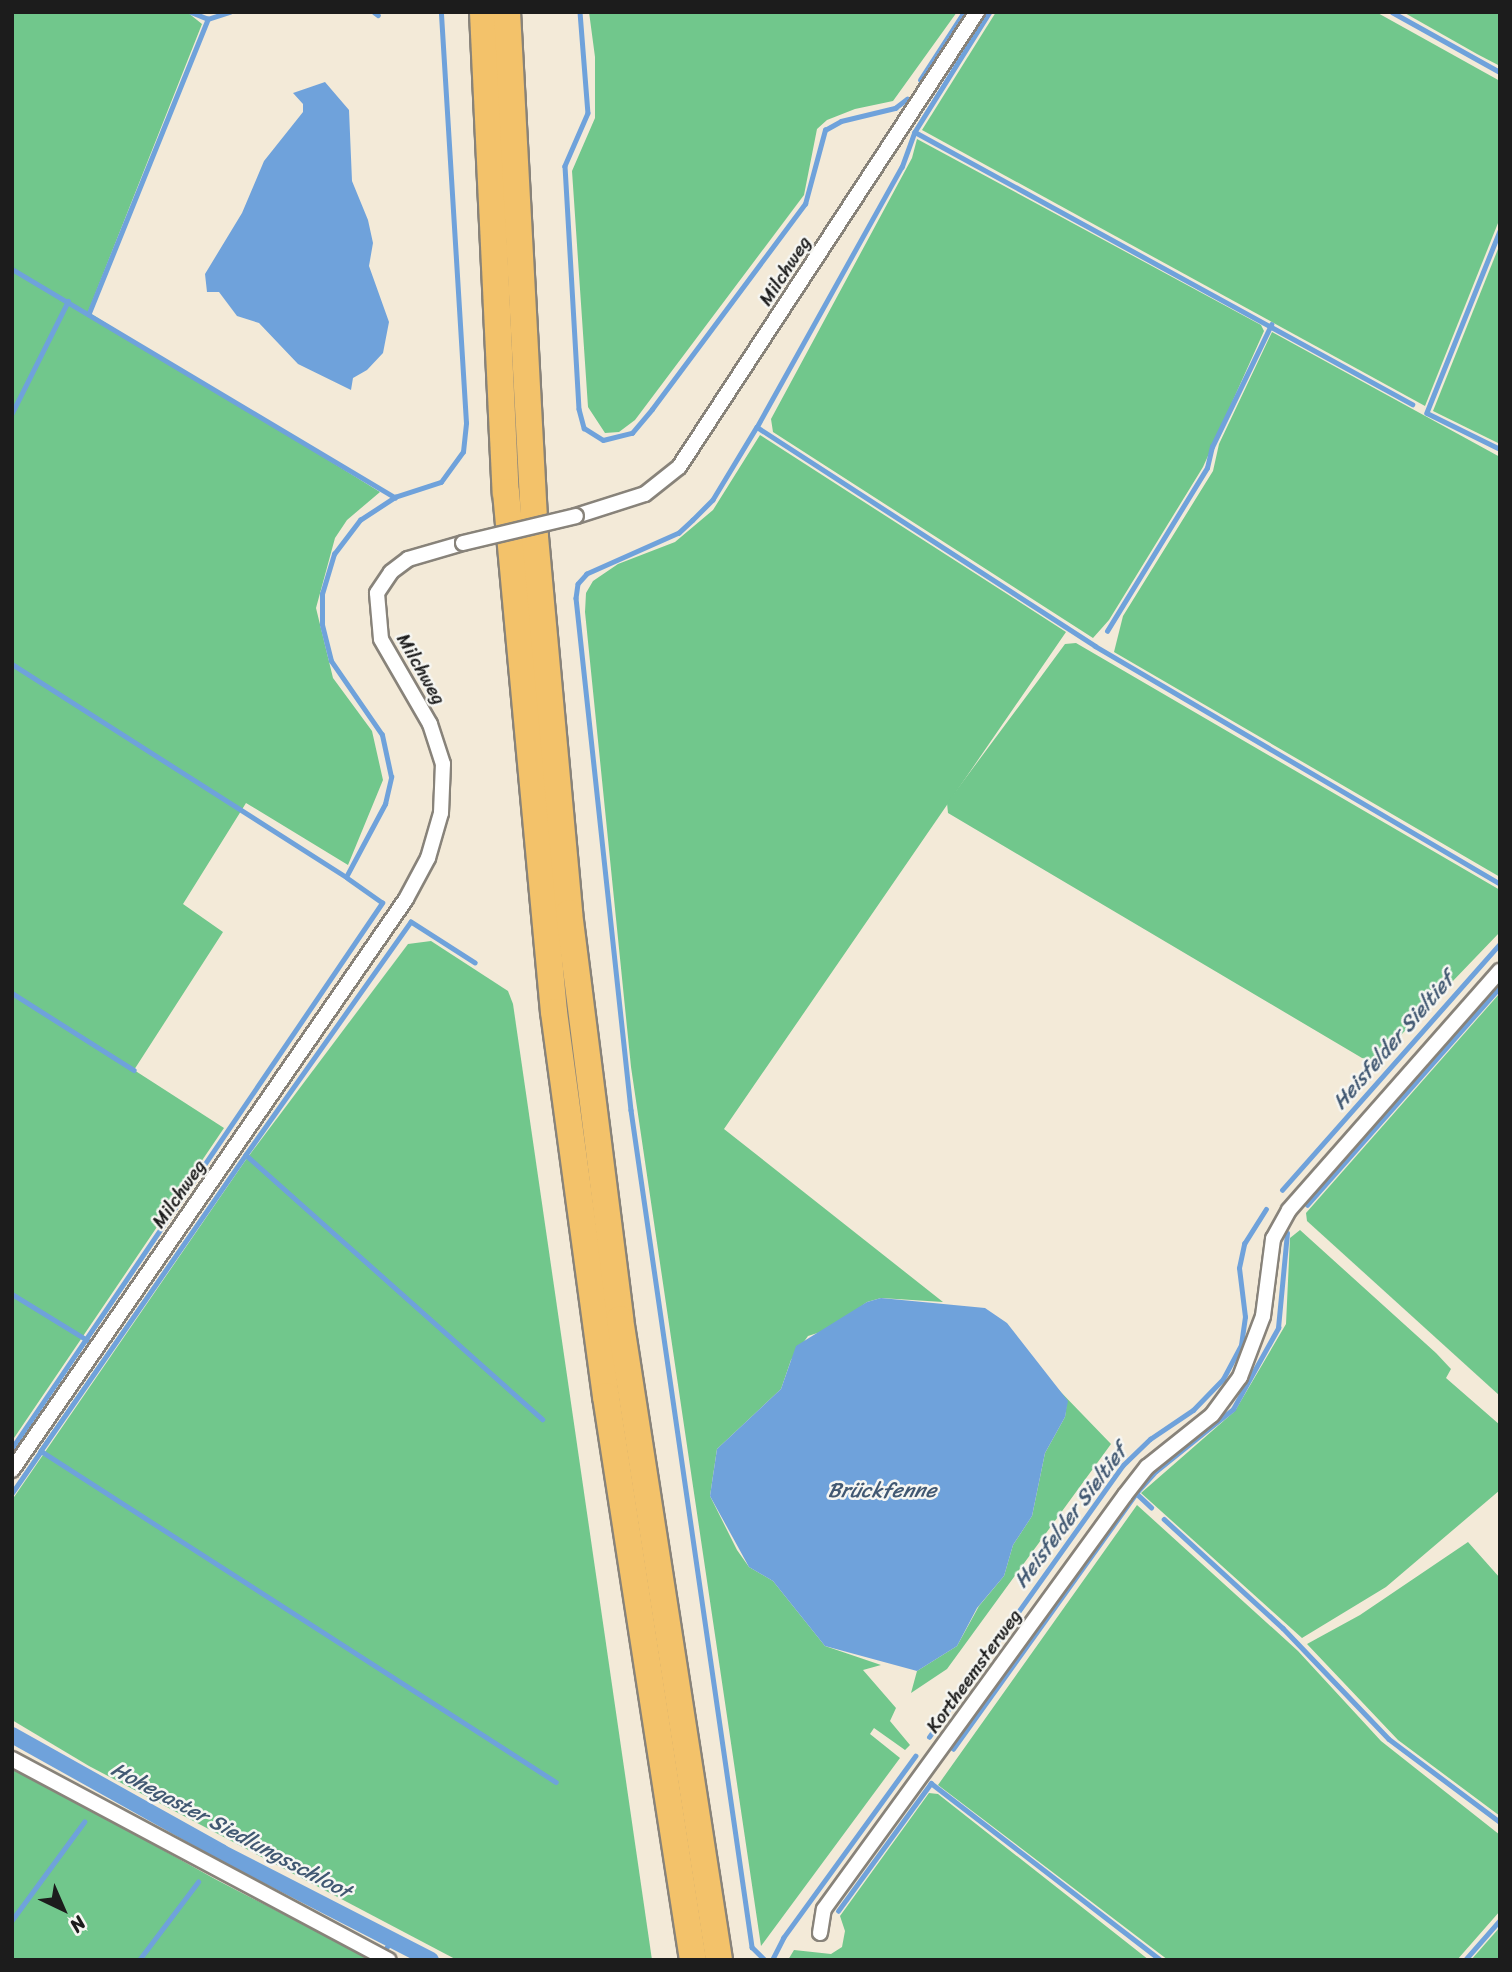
<!DOCTYPE html>
<meta charset="utf-8">
<style>
body{margin:0}
#map{position:relative;width:1512px;height:1972px;overflow:hidden;background:#f3ead8;font-family:Sriracha,sans-serif}
div>[style]{position:absolute}
.green>*{inset:0;background:#71c78c}
.water>*{inset:0;background:#6fa2db}
.stream>*{height:4.5px;margin:-2.25px;padding:0 2.25px;transform-origin:2.25px;border-radius:2.25px;background:#6fa2db}
.canal>*{height:16px;margin:-8px;padding:0 8px;transform-origin:8px;border-radius:8px;background:#6fa2db}
.roads{filter:drop-shadow(2px 0 #88837a) drop-shadow(-2px 0 #88837a) drop-shadow(0 2px #88837a) drop-shadow(0 -2px #88837a)}
.street>*{height:14px;margin:-7px;padding:0 7px;transform-origin:7px;border-radius:7px;background:#fff}
.highway>*{height:26px;margin:-13px;padding:0 13px;transform-origin:13px;border-radius:13px;background:#f3c26a}
.bridges{filter:drop-shadow(2px 0 #88837a) drop-shadow(-2px 0 #88837a) drop-shadow(0 2px #88837a) drop-shadow(0 -2px #88837a)}
.street-bridge>*{height:14px;margin:-7px;padding:0 7px;transform-origin:7px;border-radius:7px;background:#fff}
span{translate:-50% -50%;white-space:nowrap;text-align:center;line-height:1.15;-webkit-text-stroke:5px #f6f6f2;paint-order:stroke}
.street-label{font-size:19px;color:#1c1c1c}
.water-label{font-size:21px;color:#415872;font-style:italic}
.frame{position:absolute;inset:0;border:14px solid #1c1c1c;pointer-events:none}
.north{position:absolute;left:28px;top:1874px;width:70px;height:70px;-webkit-text-stroke:5px #f6f6f2;paint-order:stroke;rotate:136deg;font-size:19px;font-weight:700;line-height:28px;text-align:center;color:#1c1c1c}
.north::after{content:'';display:block;margin:auto;width:24px;height:32px;background:#1c1c1c;clip-path:polygon(50% 0,100% 100%,50% 72%,0 100%)}
</style>
<div id="map">
<div class="green">
<i style="clip-path:polygon(12px 12px,187px 12px,202px 24px,88px 312px,380px 492px,347px 520px,335px 538px,316px 608px,333px 678px,372px 731px,383px 780px,348px 865px,246px 803px,183px 904px,223px 932px,134px 1070px,224px 1128px,12px 1441px)"></i>
<i style="clip-path:polygon(589px 12px,957px 12px,893px 101px,855px 109px,827px 120px,817px 129px,804px 195px,635px 420px,619px 432px,605px 433px,588px 407px,572px 171px,595px 118px,595px 57px)"></i>
<i style="clip-path:polygon(996px 12px,1376px 12px,1500px 81px,1500px 218px,1425px 406px,922px 130px)"></i>
<i style="clip-path:polygon(1403px 12px,1500px 12px,1500px 66px,1477px 54px)"></i>
<i style="clip-path:polygon(917px 139px,1261px 325px,1264px 331px,1203px 467px,1109px 620px,1093px 638px,773px 432px,771px 419px,912px 158px)"></i>
<i style="clip-path:polygon(1500px 244px,1500px 444px,1433px 411px)"></i>
<i style="clip-path:polygon(1272px 332px,1500px 457px,1500px 877px,1114px 652px,1123px 616px,1213px 471px,1219px 444px)"></i>
<i style="clip-path:polygon(760px 435px,1066px 632px,724px 1129px,943px 1302px,881px 1298px,867px 1302px,830px 1329px,808px 1336px,791px 1360px,781px 1389px,717px 1449px,710px 1496px,737px 1550px,749px 1567px,773px 1581px,825px 1646px,881px 1665px,863px 1670px,896px 1708px,890px 1721px,910px 1745px,905px 1750px,874px 1728px,870px 1734px,900px 1758px,761px 1946px,631px 1067px,585px 612px,586px 593px,593px 581px,618px 564px,675px 542px,713px 510px)"></i>
<i style="clip-path:polygon(1076px 643px,1500px 890px,1500px 932px,1376px 1061px,1362px 1058px,948px 813px,947px 803px,1040px 678px,1065px 644px)"></i>
<i style="clip-path:polygon(431px 941px,508px 991px,513px 1004px,652px 1960px,457px 1960px,89px 1766px,12px 1720px,12px 1500px,245px 1161px,408px 944px)"></i>
<i style="clip-path:polygon(1500px 993px,1500px 1396px,1307px 1221px,1306px 1213px)"></i>
<i style="clip-path:polygon(1300px 1230px,1436px 1353px,1451px 1369px,1446px 1378px,1500px 1425px,1500px 1490px,1386px 1587px,1302px 1638px,1141px 1493px,1235px 1411px,1286px 1324px,1290px 1238px)"></i>
<i style="clip-path:polygon(1054px 1385px,1111px 1444px,947px 1669px,911px 1693px,917px 1671px,957px 1646px,979px 1606px,1004px 1576px,1013px 1545px,1032px 1516px,1045px 1453px,1065px 1417px,1067px 1401px)"></i>
<i style="clip-path:polygon(1137px 1505px,1298px 1651px,1381px 1741px,1500px 1835px,1500px 1911px,1457px 1960px,1168px 1960px,938px 1785px)"></i>
<i style="clip-path:polygon(1468px 1542px,1500px 1578px,1500px 1816px,1398px 1740px,1307px 1644px,1360px 1615px)"></i>
<i style="clip-path:polygon(12px 1766px,215px 1879px,372px 1960px,12px 1960px)"></i>
<i style="clip-path:polygon(929px 1793px,938px 1794px,1149px 1960px,788px 1960px,794px 1950px,831px 1954px,842px 1947px,845px 1931px,840px 1916px)"></i>
<i style="clip-path:polygon(1500px 1927px,1500px 1960px,1471px 1960px)"></i>
</div>
<div class="water">
<i style="clip-path:polygon(325px 82px,349px 110px,352px 181px,368px 220px,373px 243px,369px 266px,389px 322px,383px 353px,367px 370px,353px 378px,351px 390px,298px 364px,259px 323px,237px 316px,219px 292px,207px 292px,205px 274px,242px 213px,264px 161px,303px 112px,303px 104px,293px 93px)"></i>
<i style="clip-path:polygon(881px 1298px,985px 1308px,1007px 1323px,1068px 1401px,1065px 1417px,1045px 1453px,1032px 1516px,1013px 1545px,1004px 1576px,977px 1608px,957px 1646px,917px 1671px,825px 1646px,773px 1581px,749px 1567px,710px 1496px,717px 1449px,781px 1389px,796px 1346px,867px 1302px)"></i>
</div>
<div class="stream">
<i style="left:191px;top:12px;width:18px;rotate:22deg"></i>
<i style="left:208px;top:19px;width:23px;rotate:-18deg"></i>
<i style="left:374px;top:12px;width:5px;rotate:37deg"></i>
<i style="left:580px;top:12px;width:101px;rotate:85.5deg"></i>
<i style="left:588px;top:113px;width:58px;rotate:113.5deg"></i>
<i style="left:565px;top:166px;width:243px;rotate:86.7deg"></i>
<i style="left:579px;top:409px;width:20px;rotate:75deg"></i>
<i style="left:584px;top:428px;width:22px;rotate:32deg"></i>
<i style="left:603px;top:440px;width:30px;rotate:-14deg"></i>
<i style="left:632px;top:433px;width:31px;rotate:-50deg"></i>
<i style="left:652px;top:409px;width:256px;rotate:-53.3deg"></i>
<i style="left:805px;top:204px;width:77px;rotate:-74.9deg"></i>
<i style="left:825px;top:130px;width:18px;rotate:-29deg"></i>
<i style="left:841px;top:121px;width:56px;rotate:-13.5deg"></i>
<i style="left:895px;top:108px;width:15px;rotate:-37deg"></i>
<i style="left:990px;top:12px;width:142px;rotate:122deg"></i>
<i style="left:915px;top:132px;width:567px;rotate:28.69deg"></i>
<i style="left:1392px;top:12px;width:124px;rotate:29.1deg"></i>
<i style="left:920px;top:80px;width:81px;rotate:-57.1deg"></i>
<i style="left:915px;top:132px;width:37px;rotate:110deg"></i>
<i style="left:902px;top:167px;width:298px;rotate:119.1deg"></i>
<i style="left:757px;top:427px;width:403px;rotate:32.9deg"></i>
<i style="left:1095px;top:646px;width:470px;rotate:30.4deg"></i>
<i style="left:1500px;top:231px;width:196px;rotate:111.9deg"></i>
<i style="left:1427px;top:413px;width:81px;rotate:26.3deg"></i>
<i style="left:12px;top:269px;width:446px;rotate:30.8deg"></i>
<i style="left:395px;top:497px;width:48px;rotate:-18.1deg"></i>
<i style="left:441px;top:482px;width:37px;rotate:-54deg"></i>
<i style="left:463px;top:452px;width:29px;rotate:-84deg"></i>
<i style="left:466px;top:423px;width:412px;rotate:-93.5deg"></i>
<i style="left:89px;top:313px;width:317px;rotate:-68deg"></i>
<i style="left:12px;top:413px;width:125px;rotate:-63.4deg"></i>
<i style="left:757px;top:427px;width:85px;rotate:121.1deg"></i>
<i style="left:713px;top:500px;width:28px;rotate:135deg"></i>
<i style="left:693px;top:520px;width:19px;rotate:137deg"></i>
<i style="left:679px;top:533px;width:101px;rotate:156deg"></i>
<i style="left:587px;top:574px;width:13px;rotate:132deg"></i>
<i style="left:578px;top:584px;width:14px;rotate:98deg"></i>
<i style="left:576px;top:598px;width:515px;rotate:83.87deg"></i>
<i style="left:631px;top:1110px;width:846px;rotate:81.77deg"></i>
<i style="left:752px;top:1947px;width:18px;rotate:45deg"></i>
<i style="left:1107px;top:631px;width:191px;rotate:-58.5deg"></i>
<i style="left:1207px;top:468px;width:22px;rotate:-77deg"></i>
<i style="left:1212px;top:447px;width:136px;rotate:-64.2deg"></i>
<i style="left:12px;top:664px;width:396px;rotate:32.5deg"></i>
<i style="left:346px;top:877px;width:83px;rotate:-61.9deg"></i>
<i style="left:385px;top:804px;width:28px;rotate:-77deg"></i>
<i style="left:391px;top:777px;width:43px;rotate:-102.1deg"></i>
<i style="left:382px;top:735px;width:90px;rotate:-124.6deg"></i>
<i style="left:331px;top:661px;width:38px;rotate:-104deg"></i>
<i style="left:322px;top:624px;width:30px;rotate:-90deg"></i>
<i style="left:322px;top:594px;width:42px;rotate:-73.3deg"></i>
<i style="left:334px;top:554px;width:43px;rotate:-52.6deg"></i>
<i style="left:360px;top:520px;width:42px;rotate:-33.3deg"></i>
<i style="left:475px;top:963px;width:76px;rotate:-147.4deg"></i>
<i style="left:411px;top:922px;width:286px;rotate:125.3deg"></i>
<i style="left:246px;top:1155px;width:397px;rotate:41.7deg"></i>
<i style="left:12px;top:993px;width:144px;rotate:32.3deg"></i>
<i style="left:246px;top:1155px;width:360px;rotate:124.7deg"></i>
<i style="left:41px;top:1451px;width:612px;rotate:32.73deg"></i>
<i style="left:1282px;top:1190px;width:329px;rotate:-48.5deg"></i>
<i style="left:1307px;top:1205px;width:291px;rotate:-48.5deg"></i>
<i style="left:12px;top:1294px;width:88px;rotate:31.5deg"></i>
<i style="left:12px;top:1448px;width:659px;rotate:-55.83deg"></i>
<i style="left:382px;top:903px;width:42px;rotate:-144.8deg"></i>
<i style="left:12px;top:1493px;width:51px;rotate:-55.4deg"></i>
<i style="left:1136px;top:1493px;width:21px;rotate:43deg"></i>
<i style="left:1164px;top:1519px;width:161px;rotate:42.5deg"></i>
<i style="left:1283px;top:1628px;width:153px;rotate:46.3deg"></i>
<i style="left:1389px;top:1739px;width:139px;rotate:36.8deg"></i>
<i style="left:929px;top:1737px;width:333px;rotate:-54.5deg"></i>
<i style="left:1122px;top:1466px;width:39px;rotate:-44deg"></i>
<i style="left:1150px;top:1439px;width:52px;rotate:-34deg"></i>
<i style="left:1193px;top:1410px;width:43px;rotate:-45.9deg"></i>
<i style="left:1223px;top:1379px;width:38px;rotate:-62deg"></i>
<i style="left:1241px;top:1345px;width:28px;rotate:-82deg"></i>
<i style="left:1245px;top:1317px;width:49px;rotate:-97deg"></i>
<i style="left:1239px;top:1268px;width:25px;rotate:-78deg"></i>
<i style="left:1244px;top:1244px;width:41px;rotate:-57.8deg"></i>
<i style="left:953px;top:1749px;width:315px;rotate:-54.4deg"></i>
<i style="left:1136px;top:1493px;width:30px;rotate:-48deg"></i>
<i style="left:1156px;top:1471px;width:99px;rotate:-38.8deg"></i>
<i style="left:1233px;top:1409px;width:93px;rotate:-60.9deg"></i>
<i style="left:1278px;top:1328px;width:95px;rotate:-84.6deg"></i>
<i style="left:214px;top:1860px;width:11px;rotate:-49deg"></i>
<i style="left:838px;top:1911px;width:158px;rotate:-54deg"></i>
<i style="left:931px;top:1783px;width:290px;rotate:37.6deg"></i>
<i style="left:12px;top:1920px;width:122px;rotate:-53.7deg"></i>
<i style="left:386px;top:1948px;width:10px;rotate:-53deg"></i>
<i style="left:139px;top:1960px;width:98px;rotate:-52.9deg"></i>
<i style="left:772px;top:1960px;width:25px;rotate:-63deg"></i>
<i style="left:783px;top:1938px;width:225px;rotate:-54deg"></i>
<i style="left:1465px;top:1960px;width:53px;rotate:-48.8deg"></i>
</div>
<div class="canal">
<i style="left:12px;top:1735px;width:240px;rotate:29.2deg"></i>
<i style="left:221px;top:1852px;width:236px;rotate:27.2deg"></i>
</div>
<div class="roads">
<div class="street">
<i style="left:576px;top:516px;width:72px;rotate:-17.7deg"></i>
<i style="left:645px;top:494px;width:43px;rotate:-38.5deg"></i>
<i style="left:679px;top:467px;width:544px;rotate:-56.78deg"></i>
<i style="left:12px;top:1470px;width:694px;rotate:-55.39deg"></i>
<i style="left:406px;top:899px;width:47px;rotate:-61.8deg"></i>
<i style="left:428px;top:858px;width:47px;rotate:-73.9deg"></i>
<i style="left:441px;top:813px;width:49px;rotate:-87.7deg"></i>
<i style="left:443px;top:764px;width:42px;rotate:-108deg"></i>
<i style="left:430px;top:724px;width:98px;rotate:-120deg"></i>
<i style="left:381px;top:639px;width:46px;rotate:-95deg"></i>
<i style="left:377px;top:593px;width:25px;rotate:-56deg"></i>
<i style="left:391px;top:572px;width:21px;rotate:-37deg"></i>
<i style="left:408px;top:559px;width:57px;rotate:-16.2deg"></i>
<i style="left:12px;top:1759px;width:427px;rotate:28.1deg"></i>
<i style="left:820px;top:1933px;width:24px;rotate:-81deg"></i>
<i style="left:824px;top:1909px;width:512px;rotate:-53.98deg"></i>
<i style="left:1125px;top:1495px;width:36px;rotate:-52deg"></i>
<i style="left:1147px;top:1467px;width:83px;rotate:-38.7deg"></i>
<i style="left:1212px;top:1415px;width:47px;rotate:-53.6deg"></i>
<i style="left:1240px;top:1377px;width:65px;rotate:-69.3deg"></i>
<i style="left:1263px;top:1316px;width:78px;rotate:-82.6deg"></i>
<i style="left:1273px;top:1239px;width:33px;rotate:-61deg"></i>
<i style="left:1289px;top:1210px;width:319px;rotate:-48.6deg"></i>
</div>
<div class="highway">
<i style="left:483px;top:12px;width:481px;rotate:87.3deg"></i>
<i style="left:506px;top:492px;width:522px;rotate:84.73deg"></i>
<i style="left:554px;top:1012px;width:388px;rotate:82.3deg"></i>
<i style="left:606px;top:1396px;width:571px;rotate:81.23deg"></i>
<i style="left:507px;top:12px;width:526px;rotate:86.95deg"></i>
<i style="left:535px;top:537px;width:378px;rotate:84.8deg"></i>
<i style="left:569px;top:913px;width:409px;rotate:82.8deg"></i>
<i style="left:620px;top:1319px;width:649px;rotate:81.22deg"></i>
</div>
</div>
<div class="bridges">
<div class="street-bridge">
<i style="left:463px;top:543px;width:116px;rotate:-13.4deg"></i>
</div>
</div>
<div class="street-label">
<span style="left:785px;top:271px;rotate:-57deg">Milchweg</span>
<span style="left:421px;top:669px;rotate:60deg">Milchweg</span>
<span style="left:179px;top:1194px;rotate:-55deg">Milchweg</span>
<span style="left:974px;top:1671px;rotate:-54deg">Kortheemsterweg</span>
</div>
<div class="water-label">
<span style="left:1393px;top:1041px;rotate:-49deg">Heisfelder Sieltief</span>
<span style="left:882px;top:1490px">Brückfenne</span>
<span style="left:1070px;top:1516px;rotate:-53deg">Heisfelder Sieltief</span>
<span style="left:231px;top:1830px;rotate:28deg">Hohegaster Siedlungsschloot</span>
</div>
<div class="frame"></div>
<div class="north">N</div>
</div>
